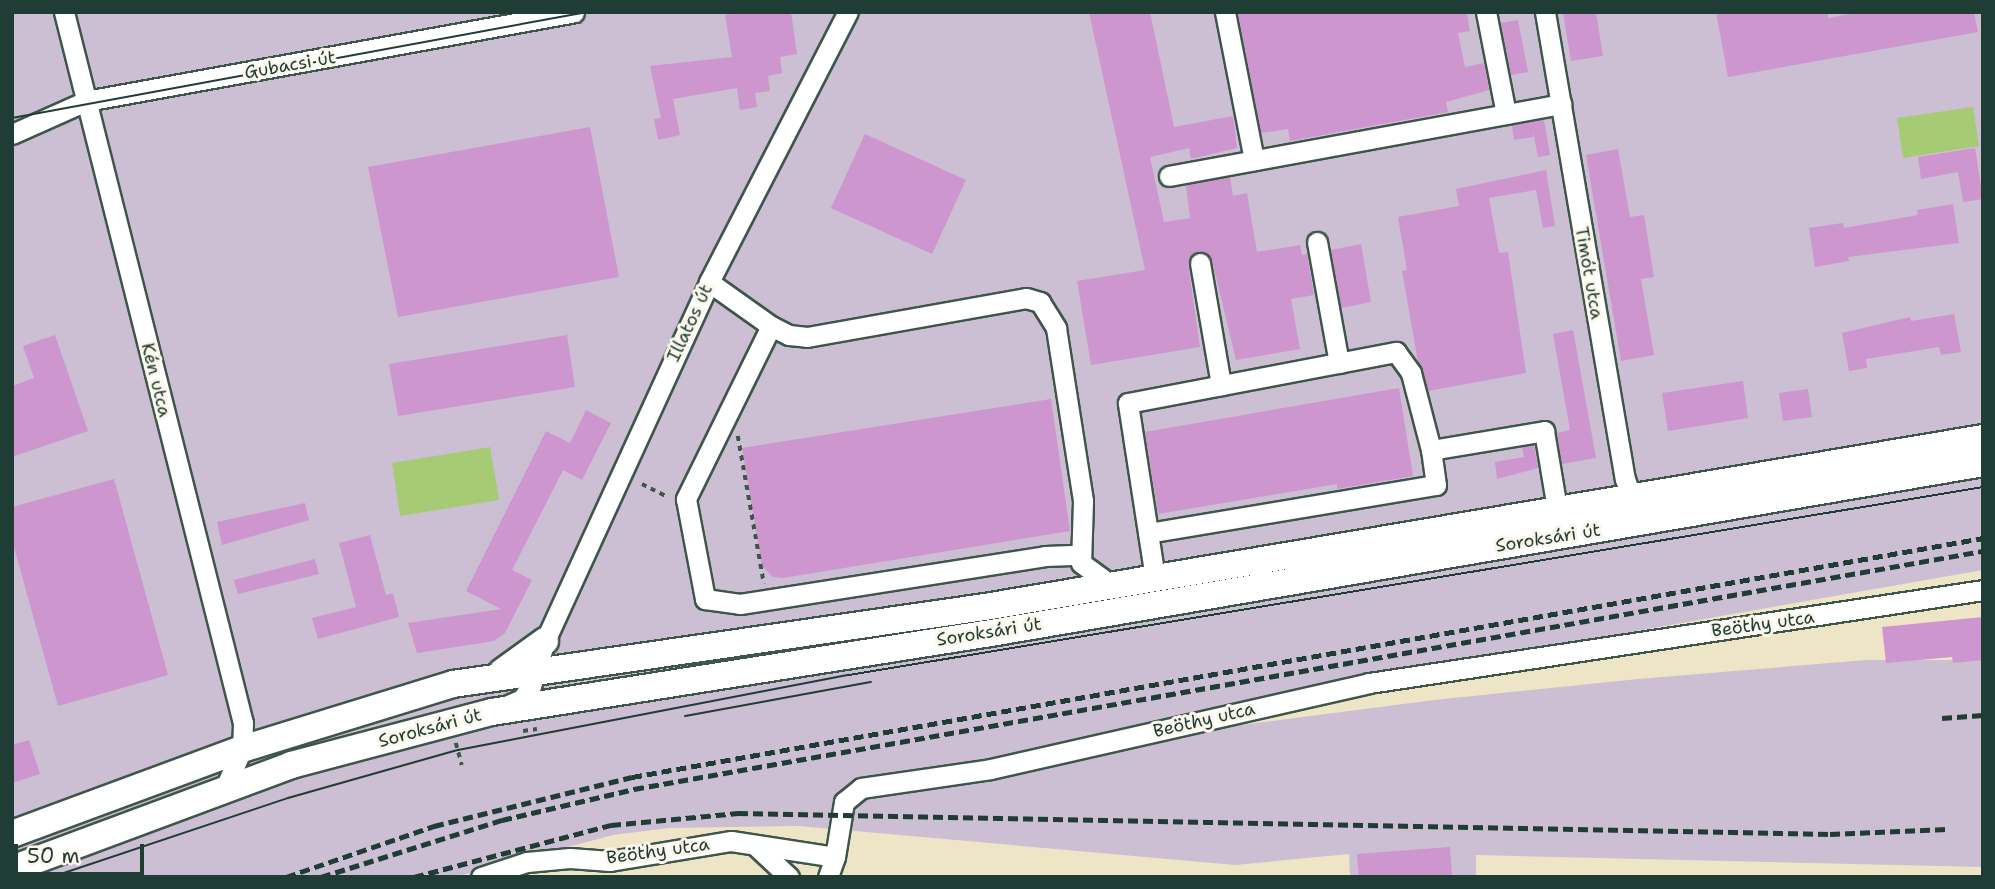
<!DOCTYPE html>
<meta charset="utf-8">
<style>
body{margin:0}
#map{position:relative;width:1995px;height:889px;overflow:hidden;background:#eee5c7;font-family:"Shantell Sans",sans-serif}
div>[style]{position:absolute}
.industrial>*{inset:0;background:#ccbed3}
.green>*{inset:0;background:#a6cb75}
.building>*{inset:0;background:#cd96ce}
.path>*{height:3.5px;margin-top:-1.75px;transform-origin:0;background:repeating-linear-gradient(90deg,#3e564a 0 5px,transparent 0 10px)}
.roads{filter:drop-shadow(2px 0 #3e564a) drop-shadow(-2px 0 #3e564a) drop-shadow(0 2px #3e564a) drop-shadow(0 -2px #3e564a)}
.minor>*{height:19px;margin:-9.5px;padding:0 9.5px;transform-origin:9.5px;border-radius:9.5px;background:#fff}
.major>*{height:26px;margin:-13px;padding:0 13px;transform-origin:13px;border-radius:13px;background:#fff}
.tram>*{height:2px;margin:-1px;padding:0 1px;transform-origin:1px;border-radius:1px;background:#1f3d34}
.rail>*{height:5px;margin-top:-2.5px;transform-origin:0;background:repeating-linear-gradient(90deg,#1f3d34 0 10px,transparent 0 15px)}
span{translate:-50% -50%;white-space:nowrap;text-align:center;line-height:1.15;-webkit-text-stroke:6px #fbf7ec;paint-order:stroke}
.street-label{font-size:18px;color:#1f3d34}
.frame{position:absolute;inset:0;border:14px solid #1f3d34;pointer-events:none}
.scale{position:absolute;left:14px;top:844px;width:130px;height:32px;box-sizing:border-box;border:4px solid #1f3d34;border-top:0;padding-left:9px;font-size:21px;line-height:24px;white-space:nowrap;color:#1f3d34;-webkit-text-stroke:5px #fbf7ec;paint-order:stroke}
</style>
<div id="map">
<div class="industrial">
<i style="clip-path:polygon(12px 12px,1983px 12px,1983px 570px,1301px 690px,1195px 731px,1434px 700px,1638px 679px,1866px 660px,1983px 660px,1983px 867px,1476px 855px,1476px 877px,1350px 877px,1349px 854px,1235px 865px,799px 826px,669px 828px,613px 835px,455px 877px,12px 877px)"></i>
</div>
<div class="green">
<i style="clip-path:polygon(1973px 107px,1979px 146px,1903px 158px,1897px 118px)"></i>
<i style="clip-path:polygon(490px 447px,499px 500px,400px 516px,392px 463px)"></i>
</div>
<div class="building">
<i style="clip-path:polygon(745px 12px,791px 12px,797px 54px,780px 57px,782px 73px,768px 76px,770px 91px,755px 93px,757px 107px,740px 110px,737px 88px,673px 99px,680px 135px,658px 140px,654px 119px,661px 118px,650px 66px,732px 57px,725px 15px)"></i>
<i style="clip-path:polygon(1089px 12px,1150px 12px,1174px 127px,1233px 116px,1237px 148px,1191px 159px,1189px 148px,1150px 157px,1164px 222px,1190px 218px,1186px 185px,1230px 177px,1233px 196px,1247px 193px,1257px 252px,1300px 245px,1302px 255px,1307px 254px,1314px 295px,1291px 299px,1300px 349px,1236px 360px,1212px 260px,1199px 251px,1188px 264px,1200px 347px,1091px 365px,1077px 281px,1145px 270px)"></i>
<i style="clip-path:polygon(1238px 12px,1467px 13px,1470px 31px,1458px 33px,1465px 67px,1484px 63px,1489px 90px,1446px 102px,1448px 112px,1290px 141px,1288px 129px,1261px 133px)"></i>
<i style="clip-path:polygon(1563px 12px,1596px 12px,1603px 56px,1571px 61px)"></i>
<i style="clip-path:polygon(1716px 12px,1828px 12px,1828px 18px,1861px 12px,1974px 12px,1978px 32px,1728px 77px)"></i>
<i style="clip-path:polygon(1518px 20px,1528px 72px,1511px 75px,1501px 23px)"></i>
<i style="clip-path:polygon(1544px 120px,1550px 155px,1538px 157px,1533px 132px,1533px 137px,1514px 140px,1512px 125px)"></i>
<i style="clip-path:polygon(590px 127px,619px 277px,398px 317px,368px 167px)"></i>
<i style="clip-path:polygon(865px 134px,966px 180px,932px 254px,831px 208px)"></i>
<i style="clip-path:polygon(1975px 148px,1983px 199px,1963px 202px,1958px 172px,1921px 179px,1918px 157px)"></i>
<i style="clip-path:polygon(1618px 149px,1630px 217px,1644px 215px,1654px 277px,1641px 279px,1654px 355px,1621px 361px,1586px 155px)"></i>
<i style="clip-path:polygon(1546px 170px,1555px 226px,1543px 228px,1536px 190px,1489px 198px,1499px 253px,1508px 252px,1526px 373px,1428px 391px,1418px 362px,1402px 271px,1407px 270px,1398px 217px,1459px 206px,1456px 189px)"></i>
<i style="clip-path:polygon(1953px 204px,1959px 243px,1848px 257px,1849px 261px,1815px 267px,1809px 228px,1843px 223px,1844px 228px,1918px 215px,1917px 210px)"></i>
<i style="clip-path:polygon(1361px 244px,1371px 302px,1341px 308px,1331px 250px)"></i>
<i style="clip-path:polygon(1954px 314px,1961px 352px,1941px 355px,1939px 347px,1866px 359px,1867px 368px,1849px 371px,1842px 333px,1910px 317px,1911px 321px)"></i>
<i style="clip-path:polygon(1573px 330px,1596px 458px,1562px 464px,1557px 433px,1570px 430px,1553px 334px)"></i>
<i style="clip-path:polygon(55px 335px,88px 431px,12px 457px,12px 386px,34px 378px,23px 346px)"></i>
<i style="clip-path:polygon(567px 335px,575px 387px,398px 416px,389px 364px)"></i>
<i style="clip-path:polygon(1743px 381px,1748px 418px,1668px 431px,1662px 393px)"></i>
<i style="clip-path:polygon(1399px 388px,1413px 476px,1337px 489px,1337px 484px,1158px 514px,1145px 432px)"></i>
<i style="clip-path:polygon(1808px 389px,1812px 417px,1783px 421px,1779px 393px)"></i>
<i style="clip-path:polygon(1051px 399px,1070px 531px,783px 578px,773px 577px,762px 566px,742px 448px)"></i>
<i style="clip-path:polygon(586px 410px,611px 423px,582px 480px,563px 470px,512px 570px,532px 580px,505px 633px,494px 641px,417px 653px,408px 623px,501px 609px,466px 591px,546px 431px,570px 443px)"></i>
<i style="clip-path:polygon(1534px 445px,1538px 468px,1497px 479px,1495px 462px,1524px 457px,1522px 447px)"></i>
<i style="clip-path:polygon(114px 479px,168px 675px,58px 706px,12px 540px,12px 507px)"></i>
<i style="clip-path:polygon(305px 503px,309px 520px,222px 545px,217px 522px)"></i>
<i style="clip-path:polygon(370px 535px,386px 595px,393px 593px,399px 617px,318px 639px,312px 618px,356px 607px,339px 543px)"></i>
<i style="clip-path:polygon(315px 559px,319px 574px,238px 594px,234px 580px)"></i>
<i style="clip-path:polygon(1983px 617px,1983px 660px,1953px 663px,1952px 657px,1886px 663px,1882px 627px)"></i>
<i style="clip-path:polygon(29px 740px,40px 774px,12px 783px,12px 745px)"></i>
<i style="clip-path:polygon(1450px 847px,1452px 876px,1359px 877px,1357px 854px)"></i>
</div>
<div class="path">
<i style="left:738px;top:436px;width:150px;rotate:80deg"></i>
<i style="left:642px;top:484px;width:30px;rotate:27deg"></i>
<i style="left:523px;top:731px;width:14px;rotate:-8deg"></i>
<i style="left:456px;top:743px;width:23px;rotate:75deg"></i>
</div>
<div class="roads">
<div class="minor">
<i style="left:64px;top:12px;width:733px;rotate:75.87deg"></i>
<i style="left:243px;top:723px;width:26px;rotate:92deg"></i>
<i style="left:242px;top:749px;width:43px;rotate:113.6deg"></i>
<i style="left:1225px;top:12px;width:151px;rotate:78.9deg"></i>
<i style="left:1486px;top:12px;width:104px;rotate:78.9deg"></i>
<i style="left:1545px;top:12px;width:474px;rotate:80.3deg"></i>
<i style="left:1625px;top:479px;width:32px;rotate:70deg"></i>
<i style="left:12px;top:134px;width:81px;rotate:-24deg"></i>
<i style="left:86px;top:101px;width:496px;rotate:-10.3deg"></i>
<i style="left:1169px;top:176px;width:399px;rotate:-10.4deg"></i>
<i style="left:1317px;top:242px;width:123px;rotate:79.7deg"></i>
<i style="left:1200px;top:263px;width:124px;rotate:80.2deg"></i>
<i style="left:709px;top:282px;width:76px;rotate:35.4deg"></i>
<i style="left:771px;top:326px;width:20px;rotate:27deg"></i>
<i style="left:789px;top:335px;width:18px;rotate:6deg"></i>
<i style="left:807px;top:337px;width:222px;rotate:-10.1deg"></i>
<i style="left:1026px;top:298px;width:15px;rotate:16deg"></i>
<i style="left:1040px;top:302px;width:31px;rotate:58deg"></i>
<i style="left:1056px;top:328px;width:175px;rotate:81.1deg"></i>
<i style="left:1083px;top:501px;width:62px;rotate:91.8deg"></i>
<i style="left:1081px;top:563px;width:37px;rotate:36deg"></i>
<i style="left:771px;top:326px;width:193px;rotate:116.2deg"></i>
<i style="left:686px;top:499px;width:102px;rotate:79.2deg"></i>
<i style="left:705px;top:599px;width:35px;rotate:8deg"></i>
<i style="left:740px;top:604px;width:309px;rotate:-8.9deg"></i>
<i style="left:1045px;top:556px;width:34px;rotate:-2deg"></i>
<i style="left:1148px;top:533px;width:292px;rotate:-9.5deg"></i>
<i style="left:1436px;top:485px;width:35px;rotate:-98deg"></i>
<i style="left:1155px;top:578px;width:177px;rotate:-98.8deg"></i>
<i style="left:1128px;top:403px;width:273px;rotate:-10.8deg"></i>
<i style="left:1396px;top:352px;width:26px;rotate:54deg"></i>
<i style="left:1411px;top:373px;width:80px;rotate:75.4deg"></i>
<i style="left:1431px;top:450px;width:115px;rotate:-9.5deg"></i>
<i style="left:1544px;top:431px;width:79px;rotate:80.5deg"></i>
<i style="left:506px;top:706px;width:17px;rotate:-24deg"></i>
<i style="left:522px;top:699px;width:16px;rotate:-55deg"></i>
<i style="left:531px;top:686px;width:47px;rotate:-72.7deg"></i>
<i style="left:545px;top:641px;width:395px;rotate:-65.4deg"></i>
<i style="left:709px;top:282px;width:304px;rotate:-62.8deg"></i>
<i style="left:757px;top:847px;width:44px;rotate:43.2deg"></i>
<i style="left:481px;top:877px;width:48px;rotate:-18.1deg"></i>
<i style="left:527px;top:862px;width:43px;rotate:-5.3deg"></i>
<i style="left:570px;top:858px;width:40px;rotate:4.3deg"></i>
<i style="left:610px;top:861px;width:123px;rotate:-9.4deg"></i>
<i style="left:731px;top:841px;width:105px;rotate:8.7deg"></i>
<i style="left:835px;top:857px;width:56px;rotate:-80.7deg"></i>
<i style="left:844px;top:802px;width:22px;rotate:-39deg"></i>
<i style="left:861px;top:788px;width:131px;rotate:-8.3deg"></i>
<i style="left:991px;top:769px;width:388px;rotate:-12.8deg"></i>
<i style="left:1369px;top:683px;width:621px;rotate:-8.61deg"></i>
<i style="left:828px;top:877px;width:21px;rotate:-71deg"></i>
</div>
<div class="major">
<i style="left:502px;top:672px;width:53px;rotate:-35.8deg"></i>
<i style="left:12px;top:834px;width:245px;rotate:-20.3deg"></i>
<i style="left:242px;top:749px;width:221px;rotate:-17.1deg"></i>
<i style="left:453px;top:684px;width:538px;rotate:-8.24deg"></i>
<i style="left:985px;top:607px;width:1012px;rotate:-9.61deg"></i>
<i style="left:12px;top:869px;width:298px;rotate:-20.4deg"></i>
<i style="left:291px;top:765px;width:208px;rotate:-14.8deg"></i>
<i style="left:492px;top:712px;width:505px;rotate:-9deg"></i>
<i style="left:991px;top:633px;width:1006px;rotate:-9.72deg"></i>
</div>
</div>
<div class="tram">
<i style="left:12px;top:118px;width:585px;rotate:-10.45deg"></i>
<i style="left:685px;top:716px;width:189px;rotate:-10.4deg"></i>
<i style="left:52px;top:877px;width:249px;rotate:-18.5deg"></i>
<i style="left:288px;top:798px;width:177px;rotate:-15.8deg"></i>
<i style="left:458px;top:750px;width:398px;rotate:-10.9deg"></i>
<i style="left:849px;top:675px;width:1149px;rotate:-9.41deg"></i>
</div>
<div class="rail">
<i style="left:1942px;top:718px;width:41px;rotate:-4.2deg"></i>
<i style="left:286px;top:877px;width:157px;rotate:-19deg"></i>
<i style="left:434px;top:826px;width:204px;rotate:-13.9deg"></i>
<i style="left:632px;top:777px;width:1372px;rotate:-10.03deg"></i>
<i style="left:321px;top:877px;width:190px;rotate:-17.5deg"></i>
<i style="left:502px;top:820px;width:136px;rotate:-13.2deg"></i>
<i style="left:634px;top:789px;width:1370px;rotate:-10.01deg"></i>
<i style="left:414px;top:877px;width:204px;rotate:-14.8deg"></i>
<i style="left:611px;top:825px;width:128px;rotate:-5.4deg"></i>
<i style="left:738px;top:813px;width:1092px;rotate:1.1deg"></i>
<i style="left:1830px;top:834px;width:117px;rotate:-2.4deg"></i>
</div>
<div class="street-label">
<span style="left:290px;top:65px;rotate:-10deg">Gubacsi út</span>
<span style="left:1589px;top:273px;rotate:80deg">Timót utca</span>
<span style="left:690px;top:323px;rotate:-65deg">Illatos út</span>
<span style="left:156px;top:380px;rotate:76deg">Kén utca</span>
<span style="left:1548px;top:538px;rotate:-9deg">Soroksári út</span>
<span style="left:1763px;top:624px;rotate:-8deg">Beöthy utca</span>
<span style="left:989px;top:632px;rotate:-9deg">Soroksári út</span>
<span style="left:1204px;top:720px;rotate:-13deg">Beöthy utca</span>
<span style="left:430px;top:728px;rotate:-15deg">Soroksári út</span>
<span style="left:658px;top:851px;rotate:-8deg">Beöthy utca</span>
</div>
<div class="frame"></div>
<div class="scale">50 m</div>
</div>
